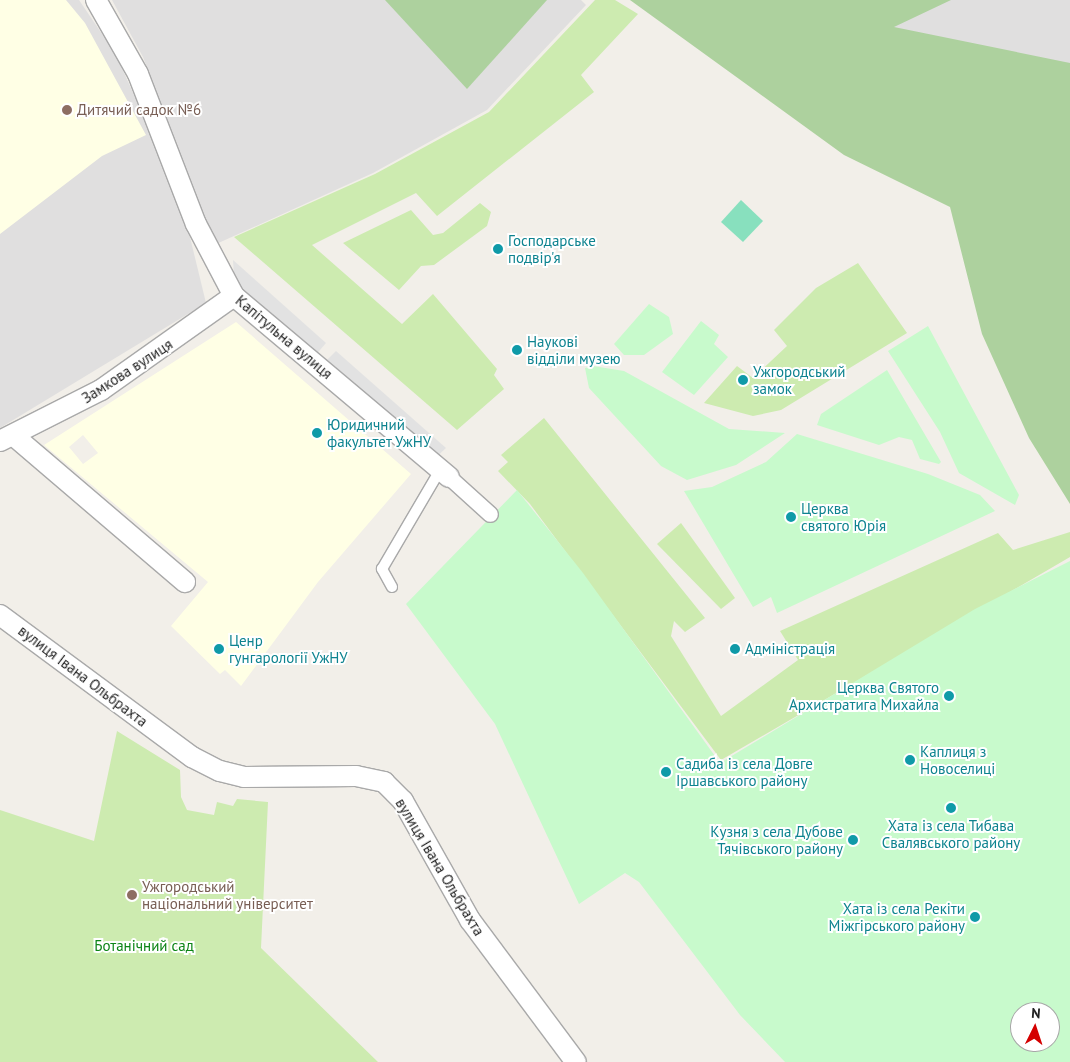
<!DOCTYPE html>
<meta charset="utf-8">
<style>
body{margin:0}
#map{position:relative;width:1070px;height:1062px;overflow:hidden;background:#f2efe9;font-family:"PT Sans",sans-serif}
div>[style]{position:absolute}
.residential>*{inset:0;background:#e0dfdf}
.education>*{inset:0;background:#ffffe5}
.grass>*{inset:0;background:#cdebb0}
.forest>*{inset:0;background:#add19e}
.park>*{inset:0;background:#c8facc}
.pitch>*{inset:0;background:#88e0be}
.parking>*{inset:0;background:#e2e2e2}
.roads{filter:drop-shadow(1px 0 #a9a9a9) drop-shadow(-1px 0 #a9a9a9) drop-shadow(0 1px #a9a9a9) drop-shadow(0 -1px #a9a9a9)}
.service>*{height:10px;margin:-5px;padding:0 5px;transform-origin:5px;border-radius:5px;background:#fff}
.pedestrian>*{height:15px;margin:-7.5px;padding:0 7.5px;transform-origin:7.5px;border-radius:7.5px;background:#fff}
.minor>*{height:20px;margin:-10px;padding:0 10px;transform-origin:10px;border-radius:10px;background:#fff}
.dots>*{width:14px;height:14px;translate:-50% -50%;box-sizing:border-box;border:2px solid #fff;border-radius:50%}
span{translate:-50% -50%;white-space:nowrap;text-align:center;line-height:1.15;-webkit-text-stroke:4px #fff;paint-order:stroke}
.education-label{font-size:15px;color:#785e54}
.left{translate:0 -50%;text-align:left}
.culture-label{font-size:15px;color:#0d838f}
.right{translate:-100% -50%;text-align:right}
.street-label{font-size:15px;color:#222}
.park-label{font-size:15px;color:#0c8416}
.north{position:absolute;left:1010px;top:1002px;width:50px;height:50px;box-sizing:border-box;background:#fff;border:1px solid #a7a7a7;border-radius:50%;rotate:4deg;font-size:14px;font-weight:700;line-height:20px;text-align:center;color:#222}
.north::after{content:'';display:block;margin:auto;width:18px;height:22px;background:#d40000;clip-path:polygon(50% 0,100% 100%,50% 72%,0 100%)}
</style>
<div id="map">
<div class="residential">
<i style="clip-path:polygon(0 0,79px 0,115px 53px,180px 196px,206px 303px,0 428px)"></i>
<i style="clip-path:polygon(112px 0,581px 0,586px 5px,487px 110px,373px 173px,214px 245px,143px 57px)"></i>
<i style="clip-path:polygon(705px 0,1070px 0,1070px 383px,1050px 136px)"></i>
</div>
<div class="education">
<i style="clip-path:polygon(0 0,66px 0,85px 23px,146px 135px,102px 156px,0 234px)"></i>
<i style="clip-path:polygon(evenodd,236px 322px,411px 474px,318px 582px,241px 686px,225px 670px,220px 674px,171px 626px,208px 582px,44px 445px,236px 322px,83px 435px,98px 453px,83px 464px,69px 447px,83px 435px)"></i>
</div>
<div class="grass">
<i style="clip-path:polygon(595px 0,615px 0,638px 14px,581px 75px,594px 92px,437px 216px,416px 193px,312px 245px,402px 324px,433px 294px,497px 369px,494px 375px,504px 389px,457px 430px,234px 237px,375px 174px,489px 112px)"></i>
<i style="clip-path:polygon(480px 203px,491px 212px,487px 226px,434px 265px,421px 266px,399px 290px,343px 243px,411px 210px,433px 235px,443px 233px)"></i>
<i style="clip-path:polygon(858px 263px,907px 333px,781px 410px,753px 416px,704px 403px,737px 366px,753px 378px,787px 346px,774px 330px,816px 288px)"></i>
<i style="clip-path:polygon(544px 418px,705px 618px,685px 632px,674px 621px,671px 636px,721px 716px,798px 660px,780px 631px,998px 533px,1013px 550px,1070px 532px,1070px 557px,721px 760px,530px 504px,498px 471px,508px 462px,501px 455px)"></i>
<i style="clip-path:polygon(681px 523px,735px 598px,721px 609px,657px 544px)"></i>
<i style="clip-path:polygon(117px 731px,180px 770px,181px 797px,187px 810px,214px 815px,217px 802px,233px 806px,237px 799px,268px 802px,261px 948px,378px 1062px,0 1062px,0 810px,94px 841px)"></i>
</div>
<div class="forest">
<i style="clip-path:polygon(385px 0,547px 0,467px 89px)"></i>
<i style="clip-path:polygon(630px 0,951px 0,894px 27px,1070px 63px,1070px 504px,1029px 438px,982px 334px,950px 207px,844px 155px)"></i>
</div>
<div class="park">
<i style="clip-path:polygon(649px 304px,669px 317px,673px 334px,644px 355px,624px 355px,614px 344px)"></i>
<i style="clip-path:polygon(701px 321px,719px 335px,714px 344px,728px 357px,694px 395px,662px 372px)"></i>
<i style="clip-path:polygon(928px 326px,1019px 495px,1015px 505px,959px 473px,940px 432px,888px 351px)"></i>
<i style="clip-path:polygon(593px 366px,624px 371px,729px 429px,785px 433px,736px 465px,687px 480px,661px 466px,589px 388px,585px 368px)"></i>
<i style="clip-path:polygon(887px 370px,941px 462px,939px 464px,920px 459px,912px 440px,899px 437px,879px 445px,817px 425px,821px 414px)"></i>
<i style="clip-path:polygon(797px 434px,928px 474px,980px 495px,995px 511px,777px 613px,771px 597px,753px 607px,684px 491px,712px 487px,766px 462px)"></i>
<i style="clip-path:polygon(evenodd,517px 490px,583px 573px,720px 763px,975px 609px,1070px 561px,1070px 1062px,785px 1062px,740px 1015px,639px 882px,625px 873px,579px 904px,495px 724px,406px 604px,517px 490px,1020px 1012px,1050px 1012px,1050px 1042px,1020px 1042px,1020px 1012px)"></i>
</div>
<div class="pitch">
<i style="clip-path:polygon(741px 200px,763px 221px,743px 242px,721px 222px)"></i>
</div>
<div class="parking">
<i style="clip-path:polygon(233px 260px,326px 343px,314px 357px,235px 292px)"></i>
<i style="clip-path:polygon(336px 351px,446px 448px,432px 461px,322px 365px)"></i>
</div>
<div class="roads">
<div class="service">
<i style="left:392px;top:587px;width:21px;rotate:-119deg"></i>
<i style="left:382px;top:569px;width:113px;rotate:-59.6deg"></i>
</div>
<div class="pedestrian">
<i style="left:449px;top:477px;width:55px;rotate:42.1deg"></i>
</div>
<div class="minor">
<i style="left:96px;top:0;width:85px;rotate:60.4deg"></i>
<i style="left:138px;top:74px;width:161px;rotate:68.9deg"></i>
<i style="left:196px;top:224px;width:81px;rotate:62.2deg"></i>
<i style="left:234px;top:296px;width:281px;rotate:40.1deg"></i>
<i style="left:14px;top:436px;width:225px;rotate:40.5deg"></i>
<i style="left:0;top:441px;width:113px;rotate:-26.8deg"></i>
<i style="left:101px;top:390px;width:163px;rotate:-35.3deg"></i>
<i style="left:0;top:615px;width:239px;rotate:36.5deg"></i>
<i style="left:192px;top:757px;width:31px;rotate:27deg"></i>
<i style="left:220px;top:771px;width:25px;rotate:14deg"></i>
<i style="left:244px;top:777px;width:112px;rotate:-0.5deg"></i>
<i style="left:356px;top:776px;width:29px;rotate:12deg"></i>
<i style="left:384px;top:782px;width:27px;rotate:45deg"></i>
<i style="left:403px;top:801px;width:137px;rotate:60.6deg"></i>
<i style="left:470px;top:920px;width:177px;rotate:53.3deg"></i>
</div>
</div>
<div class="dots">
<i style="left:67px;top:110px;background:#8d6e63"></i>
<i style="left:498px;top:249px;background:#0f9aa8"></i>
<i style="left:517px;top:350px;background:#0f9aa8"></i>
<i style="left:743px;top:380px;background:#0f9aa8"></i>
<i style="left:317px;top:433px;background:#0f9aa8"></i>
<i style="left:791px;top:517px;background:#0f9aa8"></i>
<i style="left:219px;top:649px;background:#0f9aa8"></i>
<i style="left:735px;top:649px;background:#0f9aa8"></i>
<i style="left:949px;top:696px;background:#0f9aa8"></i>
<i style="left:910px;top:760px;background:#0f9aa8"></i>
<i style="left:666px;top:772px;background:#0f9aa8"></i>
<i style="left:951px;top:808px;background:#0f9aa8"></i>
<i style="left:853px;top:840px;background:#0f9aa8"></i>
<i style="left:132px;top:895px;background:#8d6e63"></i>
<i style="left:975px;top:917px;background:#0f9aa8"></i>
</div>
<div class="education-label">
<span class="left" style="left:77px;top:110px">Дитячий садок №6</span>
<span class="left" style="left:142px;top:895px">Ужгородський<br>національний університет</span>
</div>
<div class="culture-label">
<span class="left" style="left:508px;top:249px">Господарське<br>подвір'я</span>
<span class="left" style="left:527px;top:350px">Наукові<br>відділи музею</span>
<span class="left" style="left:753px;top:380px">Ужгородський<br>замок</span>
<span class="left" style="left:327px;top:433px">Юридичний<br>факультет УжНУ</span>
<span class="left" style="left:801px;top:517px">Церква<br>святого Юрія</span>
<span class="left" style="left:229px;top:649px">Ценр<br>гунгарології УжНУ</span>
<span class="left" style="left:745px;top:649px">Адміністрація</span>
<span class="right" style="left:939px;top:696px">Церква Святого<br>Архистратига Михайла</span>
<span class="left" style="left:920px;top:760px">Каплиця з<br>Новоселиці</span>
<span class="left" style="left:676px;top:772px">Садиба із села Довге<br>Іршавського району</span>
<span style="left:951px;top:834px">Хата із села Тибава<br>Свалявського району</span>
<span class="right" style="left:843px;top:840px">Кузня з села Дубове<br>Тячівського району</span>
<span class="right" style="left:965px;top:917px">Хата із села Рекіти<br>Міжгірського району</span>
</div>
<div class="street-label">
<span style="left:284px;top:337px;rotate:40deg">Капітульна вулиця</span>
<span style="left:127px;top:371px;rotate:-33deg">Замкова вулиця</span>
<span style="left:83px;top:676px;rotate:37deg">вулиця Івана Ольбрахта</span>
<span style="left:440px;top:867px;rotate:59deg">вулиця Івана Ольбрахта</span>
</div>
<div class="park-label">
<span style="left:144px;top:946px">Ботанічний сад</span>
</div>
<div class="north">N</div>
</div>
